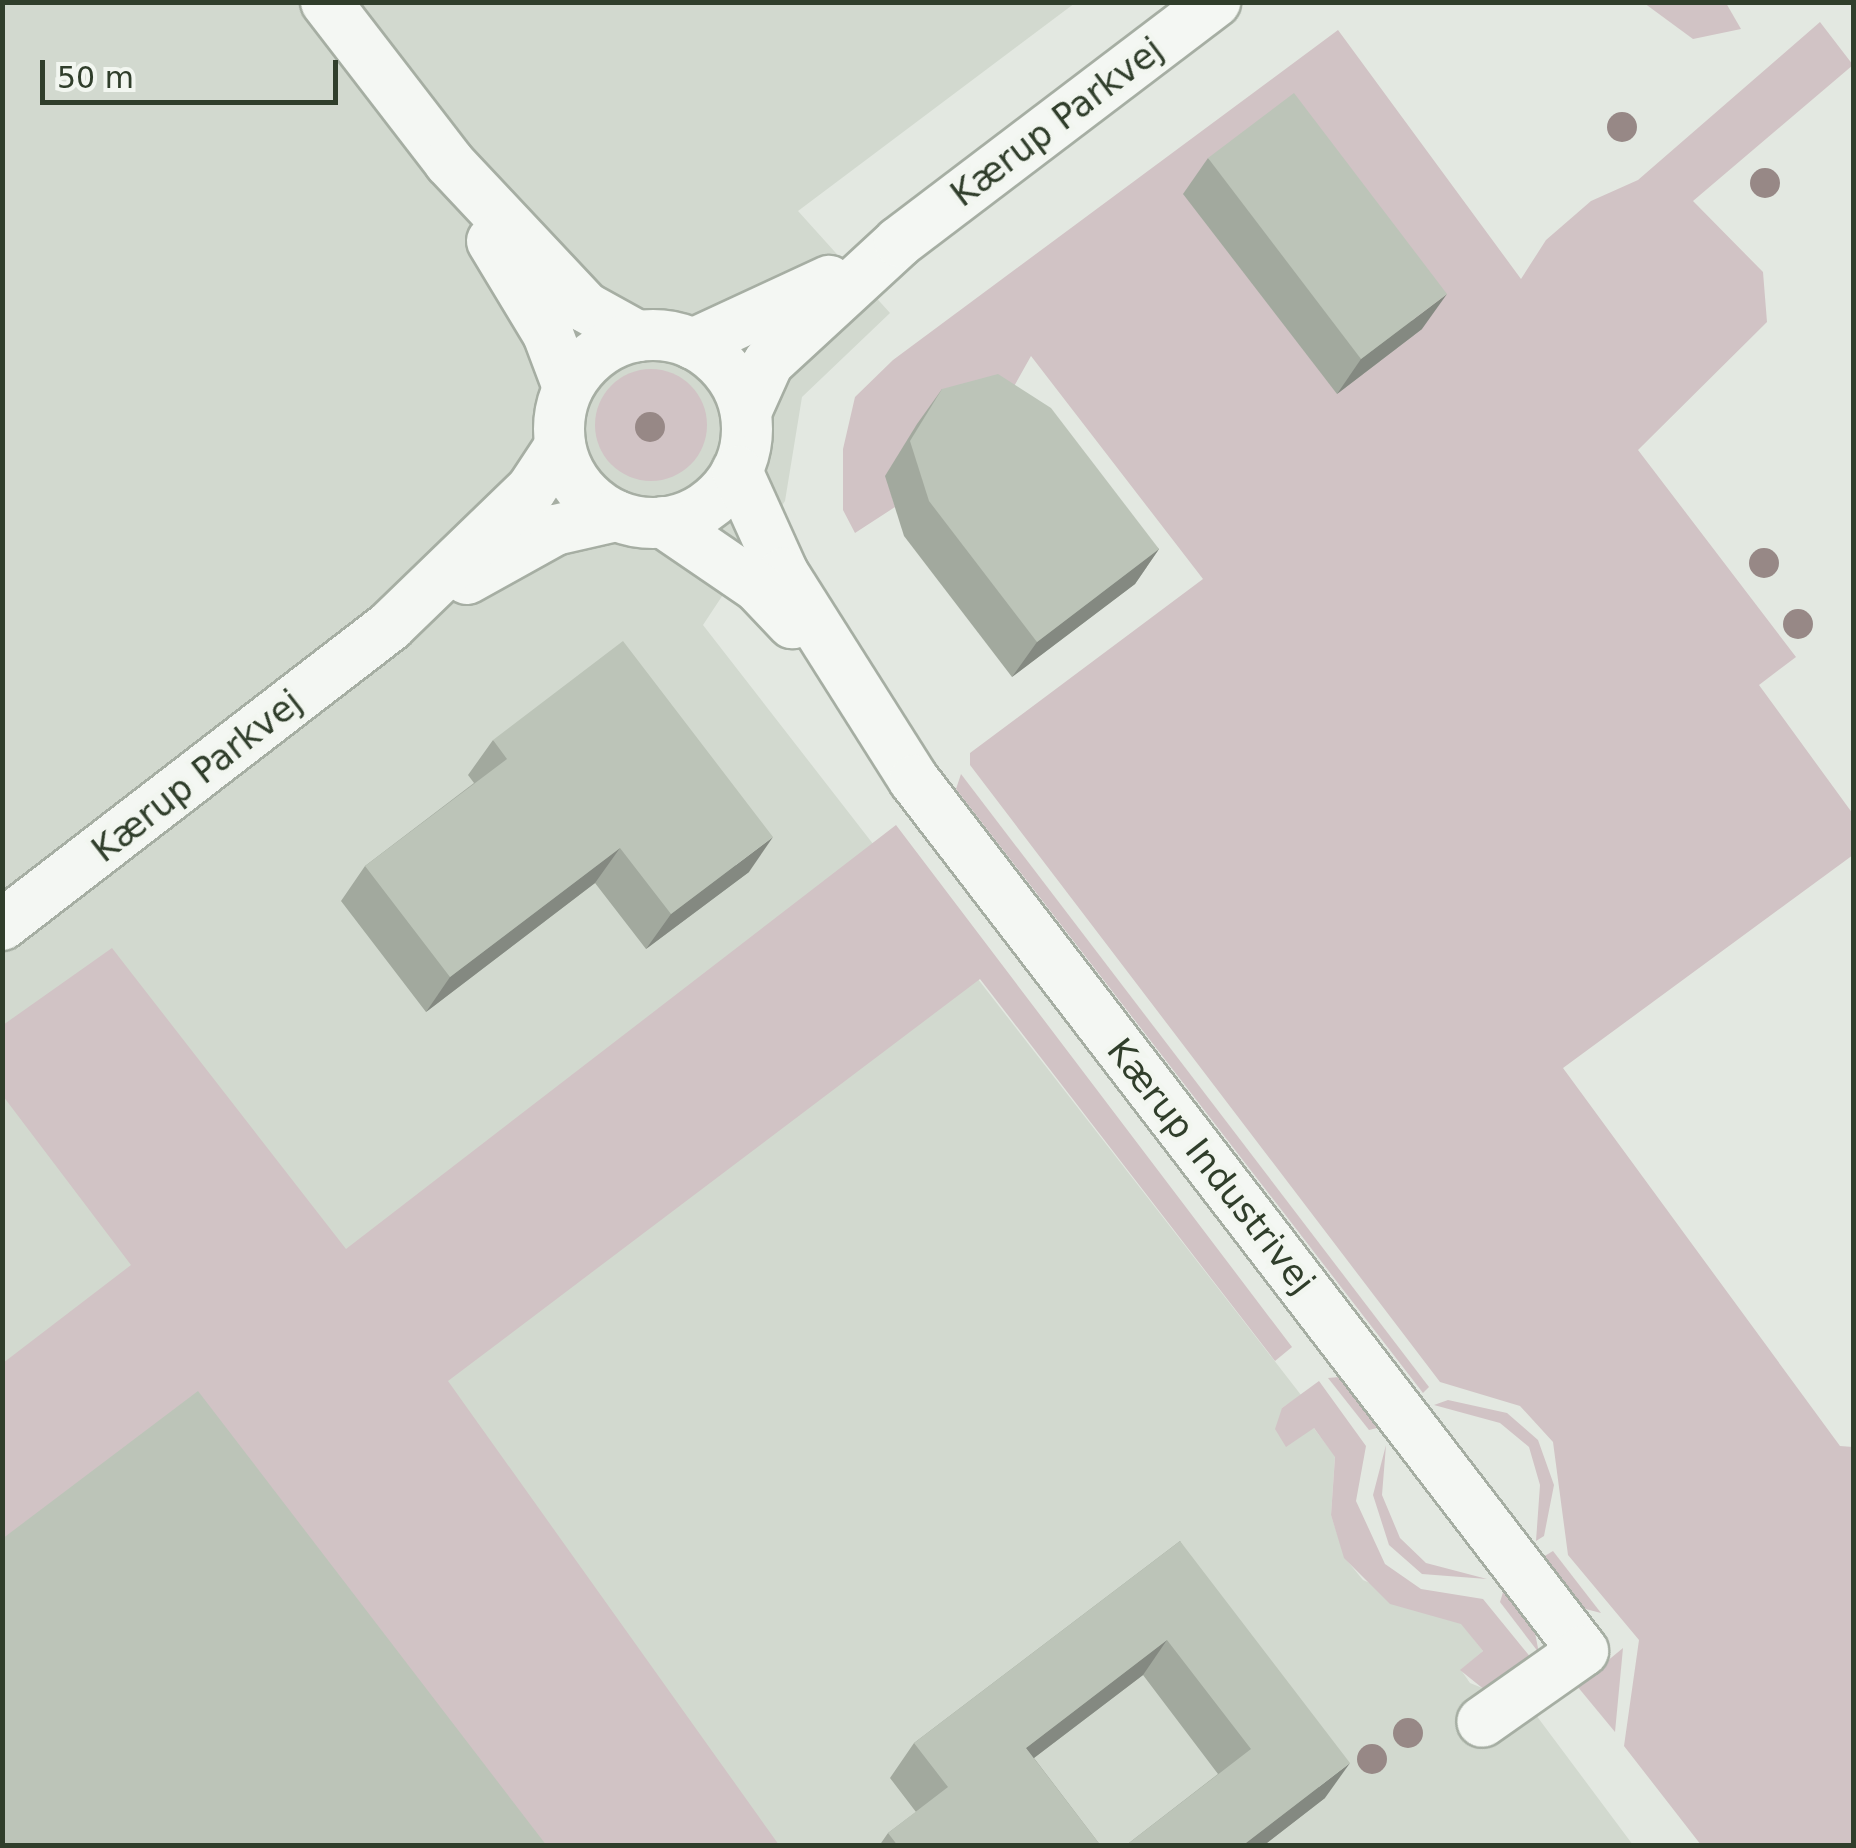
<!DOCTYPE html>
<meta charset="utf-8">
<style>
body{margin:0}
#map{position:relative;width:1856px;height:1848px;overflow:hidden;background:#e3e8e1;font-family:"DejaVu Sans",sans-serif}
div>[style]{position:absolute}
.built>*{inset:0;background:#d2d9cf}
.green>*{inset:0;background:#d1c3c5}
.round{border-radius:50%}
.roads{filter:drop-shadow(2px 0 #a6aea3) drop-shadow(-2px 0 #a6aea3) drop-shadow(0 2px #a6aea3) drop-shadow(0 -2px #a6aea3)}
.minor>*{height:50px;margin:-25px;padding:0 25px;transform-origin:25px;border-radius:25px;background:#f4f7f3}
.minor>.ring{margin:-25px;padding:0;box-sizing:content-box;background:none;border:50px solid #f4f7f3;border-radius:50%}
.trees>*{width:30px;height:30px;margin:-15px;border-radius:50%;background:#978886}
.wall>*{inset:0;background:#a2a99e}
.shaded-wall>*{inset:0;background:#848981}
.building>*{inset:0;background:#bcc4b8}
span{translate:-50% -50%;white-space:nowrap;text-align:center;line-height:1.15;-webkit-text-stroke:9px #f2f6f0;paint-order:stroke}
.street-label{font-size:35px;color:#303e2b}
.frame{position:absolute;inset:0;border:5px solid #303e2b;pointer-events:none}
.scale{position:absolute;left:40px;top:60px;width:298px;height:45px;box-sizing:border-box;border:5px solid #303e2b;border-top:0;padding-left:12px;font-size:30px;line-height:35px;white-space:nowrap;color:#303e2b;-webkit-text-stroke:8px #f2f6f0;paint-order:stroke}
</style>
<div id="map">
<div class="built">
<i style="clip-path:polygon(3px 3px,1075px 3px,798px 211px,890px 313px,802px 397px,785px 501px,703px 625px,1301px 1395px,1282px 1408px,1313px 1427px,1335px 1456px,1331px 1515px,1345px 1558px,1363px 1580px,1461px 1623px,1483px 1651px,1461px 1670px,1470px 1683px,1530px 1707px,1633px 1845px,3px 1846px)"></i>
</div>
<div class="green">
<i style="clip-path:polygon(1644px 3px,1726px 3px,1741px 29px,1693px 39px)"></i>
<i style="clip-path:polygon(1820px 22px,1853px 65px,1693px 201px,1763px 272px,1767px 322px,1638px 450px,1796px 657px,1759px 685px,1853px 814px,1853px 855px,1563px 1068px,1840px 1446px,1853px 1447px,1853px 1845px,1701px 1845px,1624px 1746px,1639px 1640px,1568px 1555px,1553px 1442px,1520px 1406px,1440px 1382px,970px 765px,970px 753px,1203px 579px,1031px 356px,994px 422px,886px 476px,895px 507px,855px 533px,843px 510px,843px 449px,855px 397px,893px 360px,1338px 30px,1521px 279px,1546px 240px,1591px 201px,1638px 180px)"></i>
<i class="round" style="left:595px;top:369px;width:112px;height:112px"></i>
<i style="clip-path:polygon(961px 774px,1429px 1387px,1423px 1393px,956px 789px)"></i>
<i style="clip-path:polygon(896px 825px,1292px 1347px,1275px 1361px,980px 979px,448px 1381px,779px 1845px,495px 1845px,3px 1555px,3px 1363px,131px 1265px,3px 1096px,3px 1025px,112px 948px,346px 1249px)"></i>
<i style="clip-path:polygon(1339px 1377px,1349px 1385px,1381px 1427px,1369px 1430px,1328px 1378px)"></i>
<i style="clip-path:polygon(1319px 1381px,1366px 1446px,1356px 1501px,1385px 1564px,1421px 1589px,1483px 1599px,1532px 1659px,1486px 1691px,1460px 1670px,1483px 1651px,1461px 1624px,1390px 1604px,1344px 1558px,1331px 1515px,1335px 1457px,1314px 1428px,1286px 1447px,1275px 1429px,1282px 1408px)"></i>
<i style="clip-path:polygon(1448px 1400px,1507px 1413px,1538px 1440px,1554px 1485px,1544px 1536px,1536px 1541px,1540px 1485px,1529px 1447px,1500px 1423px,1434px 1405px)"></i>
<i style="clip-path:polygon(1386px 1445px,1382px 1495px,1400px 1538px,1426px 1563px,1487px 1579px,1422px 1574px,1389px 1545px,1373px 1495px)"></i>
<i style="clip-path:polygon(1553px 1551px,1601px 1613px,1578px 1607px,1543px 1557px)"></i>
<i style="clip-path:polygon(1504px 1589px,1533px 1623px,1539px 1653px,1500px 1602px)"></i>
<i style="clip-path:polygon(1623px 1648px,1615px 1732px,1577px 1686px)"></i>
</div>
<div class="roads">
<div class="minor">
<i style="left:326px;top:2px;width:202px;rotate:52.4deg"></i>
<i style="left:449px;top:162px;width:199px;rotate:46.8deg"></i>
<i style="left:585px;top:307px;width:60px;rotate:29.1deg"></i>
<i style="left:492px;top:241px;width:109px;rotate:58.9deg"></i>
<i style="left:548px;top:334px;width:57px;rotate:69.3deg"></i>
<i class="ring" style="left:559px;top:335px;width:138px;height:138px"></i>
<i style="left:693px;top:344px;width:150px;rotate:-24.9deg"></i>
<i style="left:746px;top:412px;width:54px;rotate:-65.8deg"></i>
<i style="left:768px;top:363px;width:178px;rotate:-42.7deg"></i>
<i style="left:899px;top:242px;width:397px;rotate:-37.2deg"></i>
<i style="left:737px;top:471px;width:112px;rotate:65.7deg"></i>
<i style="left:783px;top:573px;width:245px;rotate:57.7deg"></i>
<i style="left:914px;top:780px;width:1098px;rotate:52.47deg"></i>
<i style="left:1583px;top:1651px;width:123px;rotate:144.9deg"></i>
<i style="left:663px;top:522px;width:115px;rotate:34.4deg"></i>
<i style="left:758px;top:587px;width:50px;rotate:46.6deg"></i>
<i style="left:467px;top:579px;width:101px;rotate:-29.1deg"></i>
<i style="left:555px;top:530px;width:63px;rotate:-12.9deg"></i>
<i style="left:2px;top:925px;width:490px;rotate:-37.6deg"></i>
<i style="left:390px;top:626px;width:196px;rotate:-44deg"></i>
<i style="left:531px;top:490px;width:53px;rotate:-56.6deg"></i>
</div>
</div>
<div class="trees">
<i style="left:1622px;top:127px"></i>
<i style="left:1765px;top:183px"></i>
<i style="left:650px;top:427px"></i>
<i style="left:1764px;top:563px"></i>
<i style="left:1798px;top:624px"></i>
<i style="left:1408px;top:1733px"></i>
<i style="left:1372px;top:1759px"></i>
</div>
<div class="wall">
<i style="clip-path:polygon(1208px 158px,1422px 329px,1337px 394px,1183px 194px)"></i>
<i style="clip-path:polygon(942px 389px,1159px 549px,1135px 584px,1012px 677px,904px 536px,885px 476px,917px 424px)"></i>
<i style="clip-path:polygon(493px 740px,749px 872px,646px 949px,595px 883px,426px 1012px,341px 901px,365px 866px,474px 783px,468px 775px)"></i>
<i style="clip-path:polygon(1180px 1541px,1325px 1798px,1263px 1846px,1125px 1846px,1218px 1774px,1143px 1675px,1034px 1758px,1101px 1846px,879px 1846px,888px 1833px,916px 1812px,890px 1778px,914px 1743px)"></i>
</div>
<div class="shaded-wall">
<i style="clip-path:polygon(1447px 294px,1422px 329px,1337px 394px,1361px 359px)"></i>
<i style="clip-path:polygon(1159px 549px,1135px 584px,1012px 677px,1037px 642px)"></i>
<i style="clip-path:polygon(773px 837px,749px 872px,646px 949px,671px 914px)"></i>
<i style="clip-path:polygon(620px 848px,595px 883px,426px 1012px,450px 977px)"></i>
<i style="clip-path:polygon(1167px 1640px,1143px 1675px,1001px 1783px,1026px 1748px)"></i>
<i style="clip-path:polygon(1350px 1763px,1325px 1798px,1263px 1846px,1242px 1846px)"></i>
</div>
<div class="building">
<i style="clip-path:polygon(1294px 93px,1447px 294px,1361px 359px,1208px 158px)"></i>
<i style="clip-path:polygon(998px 374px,1051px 408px,1159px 549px,1037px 642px,929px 501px,910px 441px,942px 389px)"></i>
<i style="clip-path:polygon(623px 641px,773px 837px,671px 914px,620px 848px,450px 977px,365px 866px,507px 759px,493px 740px)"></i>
<i style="clip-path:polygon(198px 1391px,547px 1846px,2px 1846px,2px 1539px)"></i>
<i style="clip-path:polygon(1180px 1541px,1350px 1763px,1242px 1846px,1125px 1846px,1251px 1749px,1167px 1640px,1026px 1748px,1101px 1846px,898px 1846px,888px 1833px,948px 1787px,914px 1743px)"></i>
</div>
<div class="street-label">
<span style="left:1057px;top:122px;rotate:-37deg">Kærup Parkvej</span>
<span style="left:197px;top:776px;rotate:-38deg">Kærup Parkvej</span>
<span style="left:1211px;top:1166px;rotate:52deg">Kærup Industrivej</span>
</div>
<div class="frame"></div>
<div class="scale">50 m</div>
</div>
